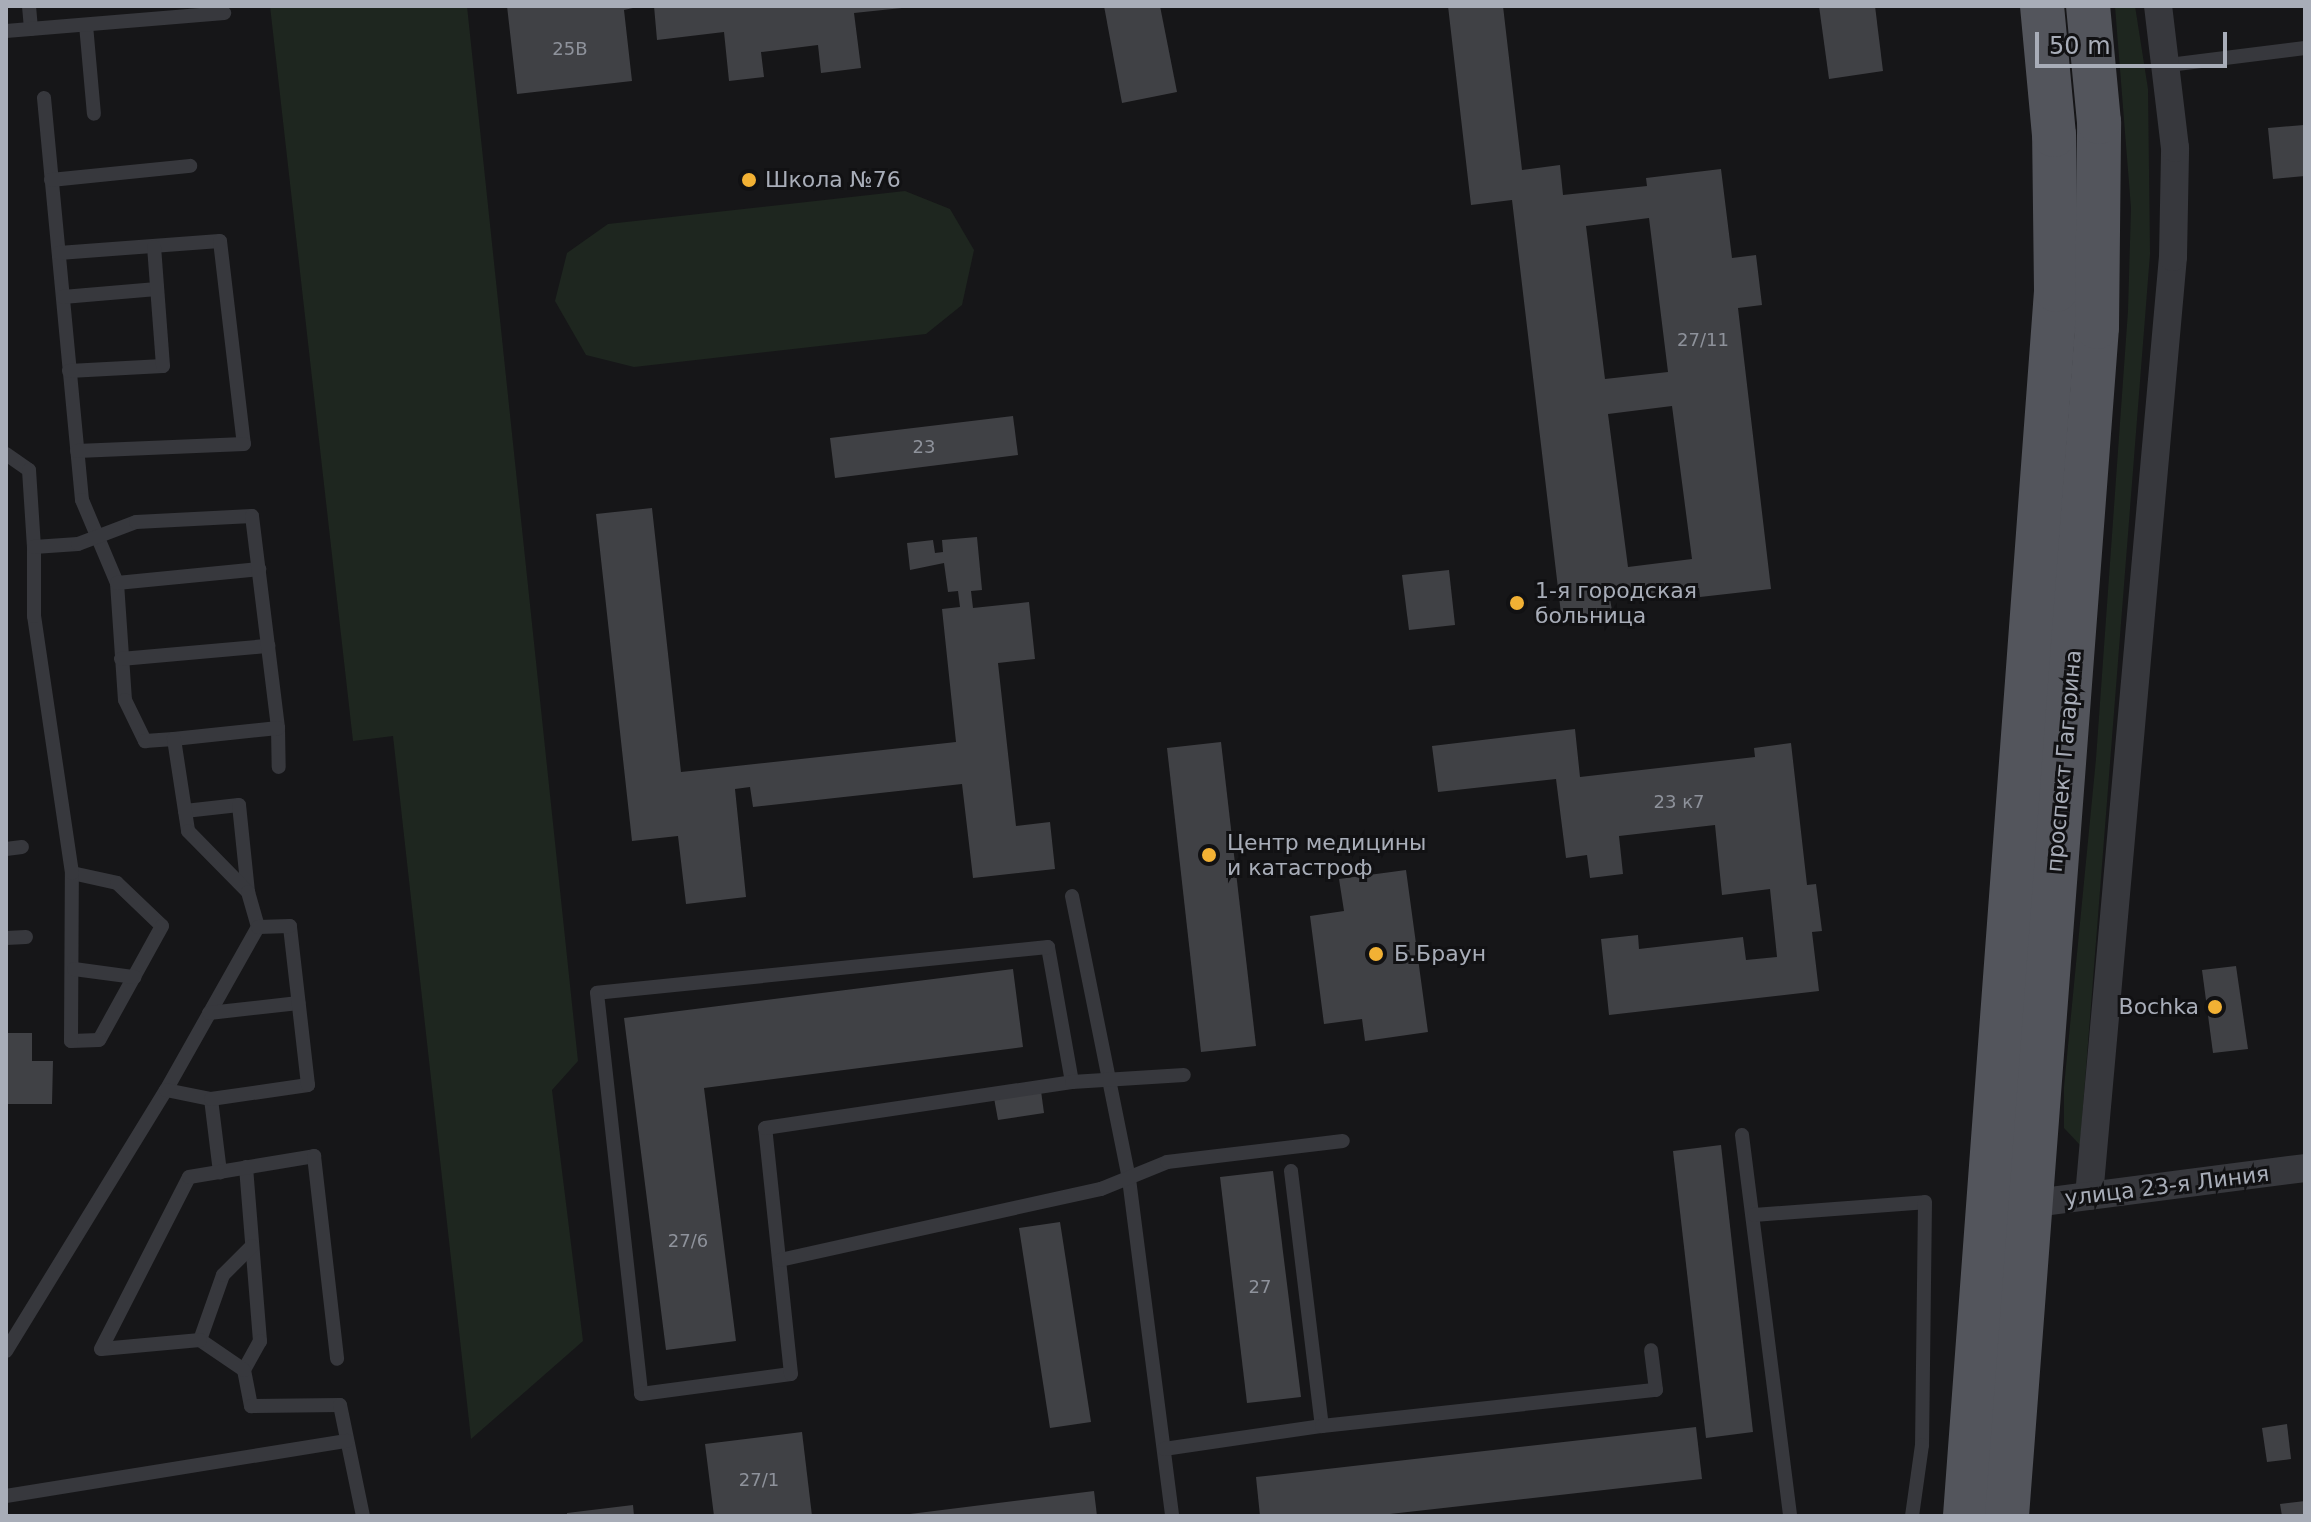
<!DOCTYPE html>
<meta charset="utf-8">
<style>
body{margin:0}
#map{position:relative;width:2311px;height:1522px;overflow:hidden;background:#161618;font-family:"DejaVu Sans",sans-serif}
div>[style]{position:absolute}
.green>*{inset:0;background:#1e261f}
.building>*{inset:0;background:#404145}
.lane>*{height:14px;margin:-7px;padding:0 7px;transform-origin:7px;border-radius:7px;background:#37383d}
.street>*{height:28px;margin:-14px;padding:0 14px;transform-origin:14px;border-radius:14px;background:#37383d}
.primary>*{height:44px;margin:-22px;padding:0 22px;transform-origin:22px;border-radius:22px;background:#53555c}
.dots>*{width:22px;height:22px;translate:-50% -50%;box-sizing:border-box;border:4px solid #111113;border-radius:50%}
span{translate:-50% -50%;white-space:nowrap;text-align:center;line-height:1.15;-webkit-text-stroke:6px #111113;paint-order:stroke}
.number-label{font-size:18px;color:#8e929b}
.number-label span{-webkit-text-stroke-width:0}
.poi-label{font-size:22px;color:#a8adb8}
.left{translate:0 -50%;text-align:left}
.right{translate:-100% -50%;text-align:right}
.street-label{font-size:22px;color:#a8adb8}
.frame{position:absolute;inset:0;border:8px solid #a8adb8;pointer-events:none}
.scale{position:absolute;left:2035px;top:32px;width:192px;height:36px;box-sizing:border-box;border:4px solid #a8adb8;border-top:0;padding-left:10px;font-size:24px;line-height:28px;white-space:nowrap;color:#a8adb8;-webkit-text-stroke:6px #111113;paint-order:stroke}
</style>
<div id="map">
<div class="green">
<i style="clip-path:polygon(270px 6px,467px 6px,578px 1061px,552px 1090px,583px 1341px,471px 1439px,393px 736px,353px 741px)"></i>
<i style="clip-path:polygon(2115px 6px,2135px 6px,2148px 89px,2150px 254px,2080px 1145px,2064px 1128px,2064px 1087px,2096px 759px,2128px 311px,2131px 208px)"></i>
<i style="clip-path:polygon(905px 191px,950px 209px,974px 250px,962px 305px,926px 334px,634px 367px,586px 355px,555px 301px,567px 253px,608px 224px)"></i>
</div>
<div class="building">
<i style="clip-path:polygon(507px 6px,642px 6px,624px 10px,632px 81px,517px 94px)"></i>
<i style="clip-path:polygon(654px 6px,902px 6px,902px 8px,854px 13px,861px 68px,821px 73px,818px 45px,761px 52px,764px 77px,729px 81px,724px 32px,657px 40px)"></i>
<i style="clip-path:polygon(1104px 6px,1160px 6px,1177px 92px,1122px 103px)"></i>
<i style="clip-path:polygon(evenodd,1448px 6px,1503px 6px,1522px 170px,1560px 165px,1563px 195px,1647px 186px,1646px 178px,1721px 169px,1732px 258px,1756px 255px,1762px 305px,1738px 308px,1771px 589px,1700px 597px,1699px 588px,1610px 599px,1613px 616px,1562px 622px,1512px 200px,1471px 205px,1448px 6px,1649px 218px,1668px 372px,1605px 379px,1586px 226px,1649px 218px,1448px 6px,1672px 406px,1692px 559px,1628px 567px,1608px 414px,1672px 406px)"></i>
<i style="clip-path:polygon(1819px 6px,1875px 6px,1883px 71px,1829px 79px)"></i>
<i style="clip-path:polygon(2304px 125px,2305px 176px,2273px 179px,2268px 128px)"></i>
<i style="clip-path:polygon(1013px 416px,1018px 455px,835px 478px,830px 438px)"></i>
<i style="clip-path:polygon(652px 508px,681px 772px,956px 742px,942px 609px,960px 607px,958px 591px,948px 592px,944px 563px,910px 570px,907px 543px,933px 540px,935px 553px,943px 552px,942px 540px,977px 537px,982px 590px,971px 591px,973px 608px,1029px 602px,1035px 659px,998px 663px,1016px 826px,1050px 822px,1055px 869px,973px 878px,962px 784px,753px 807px,750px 787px,735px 789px,746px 897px,686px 904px,678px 836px,632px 841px,596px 514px)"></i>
<i style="clip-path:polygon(1449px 570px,1455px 625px,1409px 630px,1402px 575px)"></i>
<i style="clip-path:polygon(1575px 729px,1580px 777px,1755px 757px,1754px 748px,1791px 743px,1807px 885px,1816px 884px,1822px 931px,1812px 932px,1819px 991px,1609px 1015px,1601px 939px,1638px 935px,1639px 949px,1743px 937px,1746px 960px,1777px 957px,1770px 889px,1722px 895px,1715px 825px,1619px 836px,1623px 874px,1590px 878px,1587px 855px,1566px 858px,1556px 779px,1438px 792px,1432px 746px)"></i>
<i style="clip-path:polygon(1221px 742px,1256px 1046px,1201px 1052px,1167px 748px)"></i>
<i style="clip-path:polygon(1406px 870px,1428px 1032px,1365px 1041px,1362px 1019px,1324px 1024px,1310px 916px,1344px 911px,1339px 879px)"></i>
<i style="clip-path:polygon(2236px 966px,2248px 1049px,2213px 1053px,2202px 970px)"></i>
<i style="clip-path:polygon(1013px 969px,1023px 1047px,704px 1088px,736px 1341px,666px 1350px,624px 1018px)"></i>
<i style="clip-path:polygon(6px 1033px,32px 1033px,32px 1061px,53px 1061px,52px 1104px,6px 1104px)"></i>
<i style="clip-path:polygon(1041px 1091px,1044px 1113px,998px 1120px,994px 1098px)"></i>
<i style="clip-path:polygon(1721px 1145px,1753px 1432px,1706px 1438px,1673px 1151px)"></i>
<i style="clip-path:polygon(1273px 1171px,1301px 1397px,1247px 1403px,1220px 1177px)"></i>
<i style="clip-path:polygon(1060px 1222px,1091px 1422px,1050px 1428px,1019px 1228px)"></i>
<i style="clip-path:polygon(2287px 1424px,2291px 1459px,2267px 1462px,2262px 1428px)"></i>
<i style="clip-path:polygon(1696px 1427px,1702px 1479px,1372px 1516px,1260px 1516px,1256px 1477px)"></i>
<i style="clip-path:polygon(802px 1432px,812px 1516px,714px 1516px,705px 1444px)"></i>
<i style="clip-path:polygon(1094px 1491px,1097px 1516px,910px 1516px,910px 1514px)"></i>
<i style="clip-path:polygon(2305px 1501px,2305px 1516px,2282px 1516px,2280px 1504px)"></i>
<i style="clip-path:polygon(633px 1505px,634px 1516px,567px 1516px,567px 1513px)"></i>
</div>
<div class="lane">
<i style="left:29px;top:6px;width:23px;rotate:85deg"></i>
<i style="left:86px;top:25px;width:89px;rotate:84.9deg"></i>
<i style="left:6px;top:31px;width:219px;rotate:-4.7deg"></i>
<i style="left:2169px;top:65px;width:137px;rotate:-7.1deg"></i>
<i style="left:44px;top:98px;width:404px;rotate:84.6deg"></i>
<i style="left:82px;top:500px;width:90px;rotate:67.1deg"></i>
<i style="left:117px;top:583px;width:117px;rotate:86.1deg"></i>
<i style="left:125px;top:700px;width:46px;rotate:64deg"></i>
<i style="left:145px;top:741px;width:29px;rotate:-4deg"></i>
<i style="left:51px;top:180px;width:140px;rotate:-5.8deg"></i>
<i style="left:59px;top:253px;width:161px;rotate:-4.3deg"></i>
<i style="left:220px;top:241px;width:204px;rotate:83.3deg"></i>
<i style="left:244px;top:444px;width:167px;rotate:177.6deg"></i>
<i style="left:63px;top:297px;width:94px;rotate:-4.9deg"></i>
<i style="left:69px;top:371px;width:94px;rotate:-3deg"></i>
<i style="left:163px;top:366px;width:119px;rotate:-94.3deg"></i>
<i style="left:6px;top:454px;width:28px;rotate:35deg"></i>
<i style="left:29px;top:470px;width:77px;rotate:86.3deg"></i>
<i style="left:117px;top:583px;width:143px;rotate:-5.6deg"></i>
<i style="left:121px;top:659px;width:148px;rotate:-5.1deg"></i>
<i style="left:278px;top:728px;width:39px;rotate:89deg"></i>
<i style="left:185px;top:811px;width:54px;rotate:-6.3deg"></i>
<i style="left:239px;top:805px;width:87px;rotate:84.1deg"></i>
<i style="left:6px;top:849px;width:16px;rotate:-7deg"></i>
<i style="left:72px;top:873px;width:46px;rotate:12.5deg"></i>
<i style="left:117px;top:883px;width:62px;rotate:43.7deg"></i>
<i style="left:162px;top:926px;width:130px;rotate:118.9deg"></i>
<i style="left:99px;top:1040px;width:28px;rotate:178deg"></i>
<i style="left:71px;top:1041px;width:168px;rotate:-89.7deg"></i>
<i style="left:72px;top:873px;width:260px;rotate:-98.4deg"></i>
<i style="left:34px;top:616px;width:69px;rotate:-90deg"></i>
<i style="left:34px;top:547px;width:44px;rotate:-3.9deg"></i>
<i style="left:78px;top:544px;width:62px;rotate:-20.8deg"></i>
<i style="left:136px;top:522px;width:116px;rotate:-3deg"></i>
<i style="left:252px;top:516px;width:214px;rotate:83deg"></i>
<i style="left:278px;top:728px;width:105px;rotate:174deg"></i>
<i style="left:174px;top:739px;width:93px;rotate:81.3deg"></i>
<i style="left:188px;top:831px;width:86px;rotate:45.5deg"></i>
<i style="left:248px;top:892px;width:36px;rotate:74deg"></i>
<i style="left:258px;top:927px;width:187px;rotate:119.4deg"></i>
<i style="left:1072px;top:896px;width:289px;rotate:78.6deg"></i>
<i style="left:1129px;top:1179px;width:340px;rotate:82.7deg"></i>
<i style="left:6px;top:938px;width:20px;rotate:-3deg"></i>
<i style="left:74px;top:969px;width:61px;rotate:7.6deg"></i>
<i style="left:209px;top:1013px;width:90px;rotate:-6.4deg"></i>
<i style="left:1072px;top:1082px;width:137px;rotate:-100.1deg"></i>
<i style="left:1048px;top:947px;width:453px;rotate:174.2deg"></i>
<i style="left:597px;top:993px;width:403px;rotate:83.7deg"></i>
<i style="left:641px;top:1394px;width:151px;rotate:-7.6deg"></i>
<i style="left:791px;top:1374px;width:247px;rotate:-96deg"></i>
<i style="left:765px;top:1128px;width:310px;rotate:-8.5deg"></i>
<i style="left:1072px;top:1082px;width:112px;rotate:-3.6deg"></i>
<i style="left:211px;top:1099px;width:74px;rotate:83deg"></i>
<i style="left:1742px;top:1135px;width:384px;rotate:82.8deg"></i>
<i style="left:246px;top:1167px;width:175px;rotate:85.4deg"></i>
<i style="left:260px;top:1341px;width:33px;rotate:119deg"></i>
<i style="left:244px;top:1370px;width:37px;rotate:79deg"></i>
<i style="left:251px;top:1406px;width:89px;rotate:-0.6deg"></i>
<i style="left:340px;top:1405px;width:113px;rotate:78.3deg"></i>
<i style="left:1291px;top:1171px;width:257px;rotate:83.1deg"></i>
<i style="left:1754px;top:1215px;width:171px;rotate:-4.3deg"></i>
<i style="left:1925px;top:1202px;width:243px;rotate:90.7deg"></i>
<i style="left:1922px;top:1445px;width:72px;rotate:98deg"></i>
<i style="left:780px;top:1260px;width:329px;rotate:-12.5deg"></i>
<i style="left:1101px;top:1189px;width:71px;rotate:-22.2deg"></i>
<i style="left:1167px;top:1162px;width:177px;rotate:-6.8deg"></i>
<i style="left:200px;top:1340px;width:69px;rotate:-70.5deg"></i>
<i style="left:223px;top:1275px;width:41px;rotate:-45deg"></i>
<i style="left:6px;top:1351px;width:306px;rotate:-58.5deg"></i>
<i style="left:166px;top:1090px;width:46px;rotate:11.3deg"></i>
<i style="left:211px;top:1099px;width:98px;rotate:-8.2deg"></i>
<i style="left:308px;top:1085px;width:160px;rotate:-96.5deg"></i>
<i style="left:290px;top:926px;width:32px;rotate:178deg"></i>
<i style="left:244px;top:1370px;width:53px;rotate:-145.7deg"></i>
<i style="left:200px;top:1340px;width:99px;rotate:174.8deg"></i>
<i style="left:101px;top:1349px;width:193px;rotate:-62.9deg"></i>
<i style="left:189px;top:1177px;width:127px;rotate:-9.5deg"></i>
<i style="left:314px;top:1156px;width:204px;rotate:83.5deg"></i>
<i style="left:1164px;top:1449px;width:160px;rotate:-8.3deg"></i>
<i style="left:1322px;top:1426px;width:336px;rotate:-6.2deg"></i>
<i style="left:1656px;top:1390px;width:40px;rotate:-97.1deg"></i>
<i style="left:6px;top:1496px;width:345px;rotate:-9.2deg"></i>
</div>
<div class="street">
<i style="left:2089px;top:1196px;width:943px;rotate:-84.89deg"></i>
<i style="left:2173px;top:257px;width:109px;rotate:-88.9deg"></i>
<i style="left:2175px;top:148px;width:143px;rotate:-96.8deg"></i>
<i style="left:2028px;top:1204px;width:279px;rotate:-7.4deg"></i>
</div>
<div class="primary">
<i style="left:1965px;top:1516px;width:1229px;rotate:-85.75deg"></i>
<i style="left:2056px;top:290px;width:155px;rotate:-90.7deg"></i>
<i style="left:2054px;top:135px;width:130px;rotate:-95.3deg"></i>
<i style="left:2007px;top:1516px;width:1192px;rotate:-85.67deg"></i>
<i style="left:2097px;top:327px;width:205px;rotate:-89.4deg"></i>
<i style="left:2099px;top:122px;width:117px;rotate:-95.4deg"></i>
</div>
<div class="dots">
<i style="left:749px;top:180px;background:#f2b134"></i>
<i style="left:1517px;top:603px;background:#f2b134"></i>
<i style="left:1209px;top:855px;background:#f2b134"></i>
<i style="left:1376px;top:954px;background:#f2b134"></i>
<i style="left:2215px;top:1007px;background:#f2b134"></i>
</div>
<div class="number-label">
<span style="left:570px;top:49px">25В</span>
<span style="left:1703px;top:340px">27/11</span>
<span style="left:924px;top:447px">23</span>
<span style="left:1679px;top:802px">23 к7</span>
<span style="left:688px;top:1241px">27/6</span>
<span style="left:1260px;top:1287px">27</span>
<span style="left:759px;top:1480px">27/1</span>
</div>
<div class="poi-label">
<span class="left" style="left:765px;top:180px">Школа №76</span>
<span class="left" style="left:1535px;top:603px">1-я городская<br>больница</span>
<span class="left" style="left:1227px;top:855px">Центр медицины<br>и катастроф</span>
<span class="left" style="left:1394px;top:954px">Б.Браун</span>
<span class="right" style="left:2199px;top:1007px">Bochka</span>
</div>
<div class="street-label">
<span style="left:2064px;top:761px;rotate:-85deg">проспект Гагарина</span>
<span style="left:2167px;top:1186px;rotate:-7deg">улица 23-я Линия</span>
</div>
<div class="frame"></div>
<div class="scale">50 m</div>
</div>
